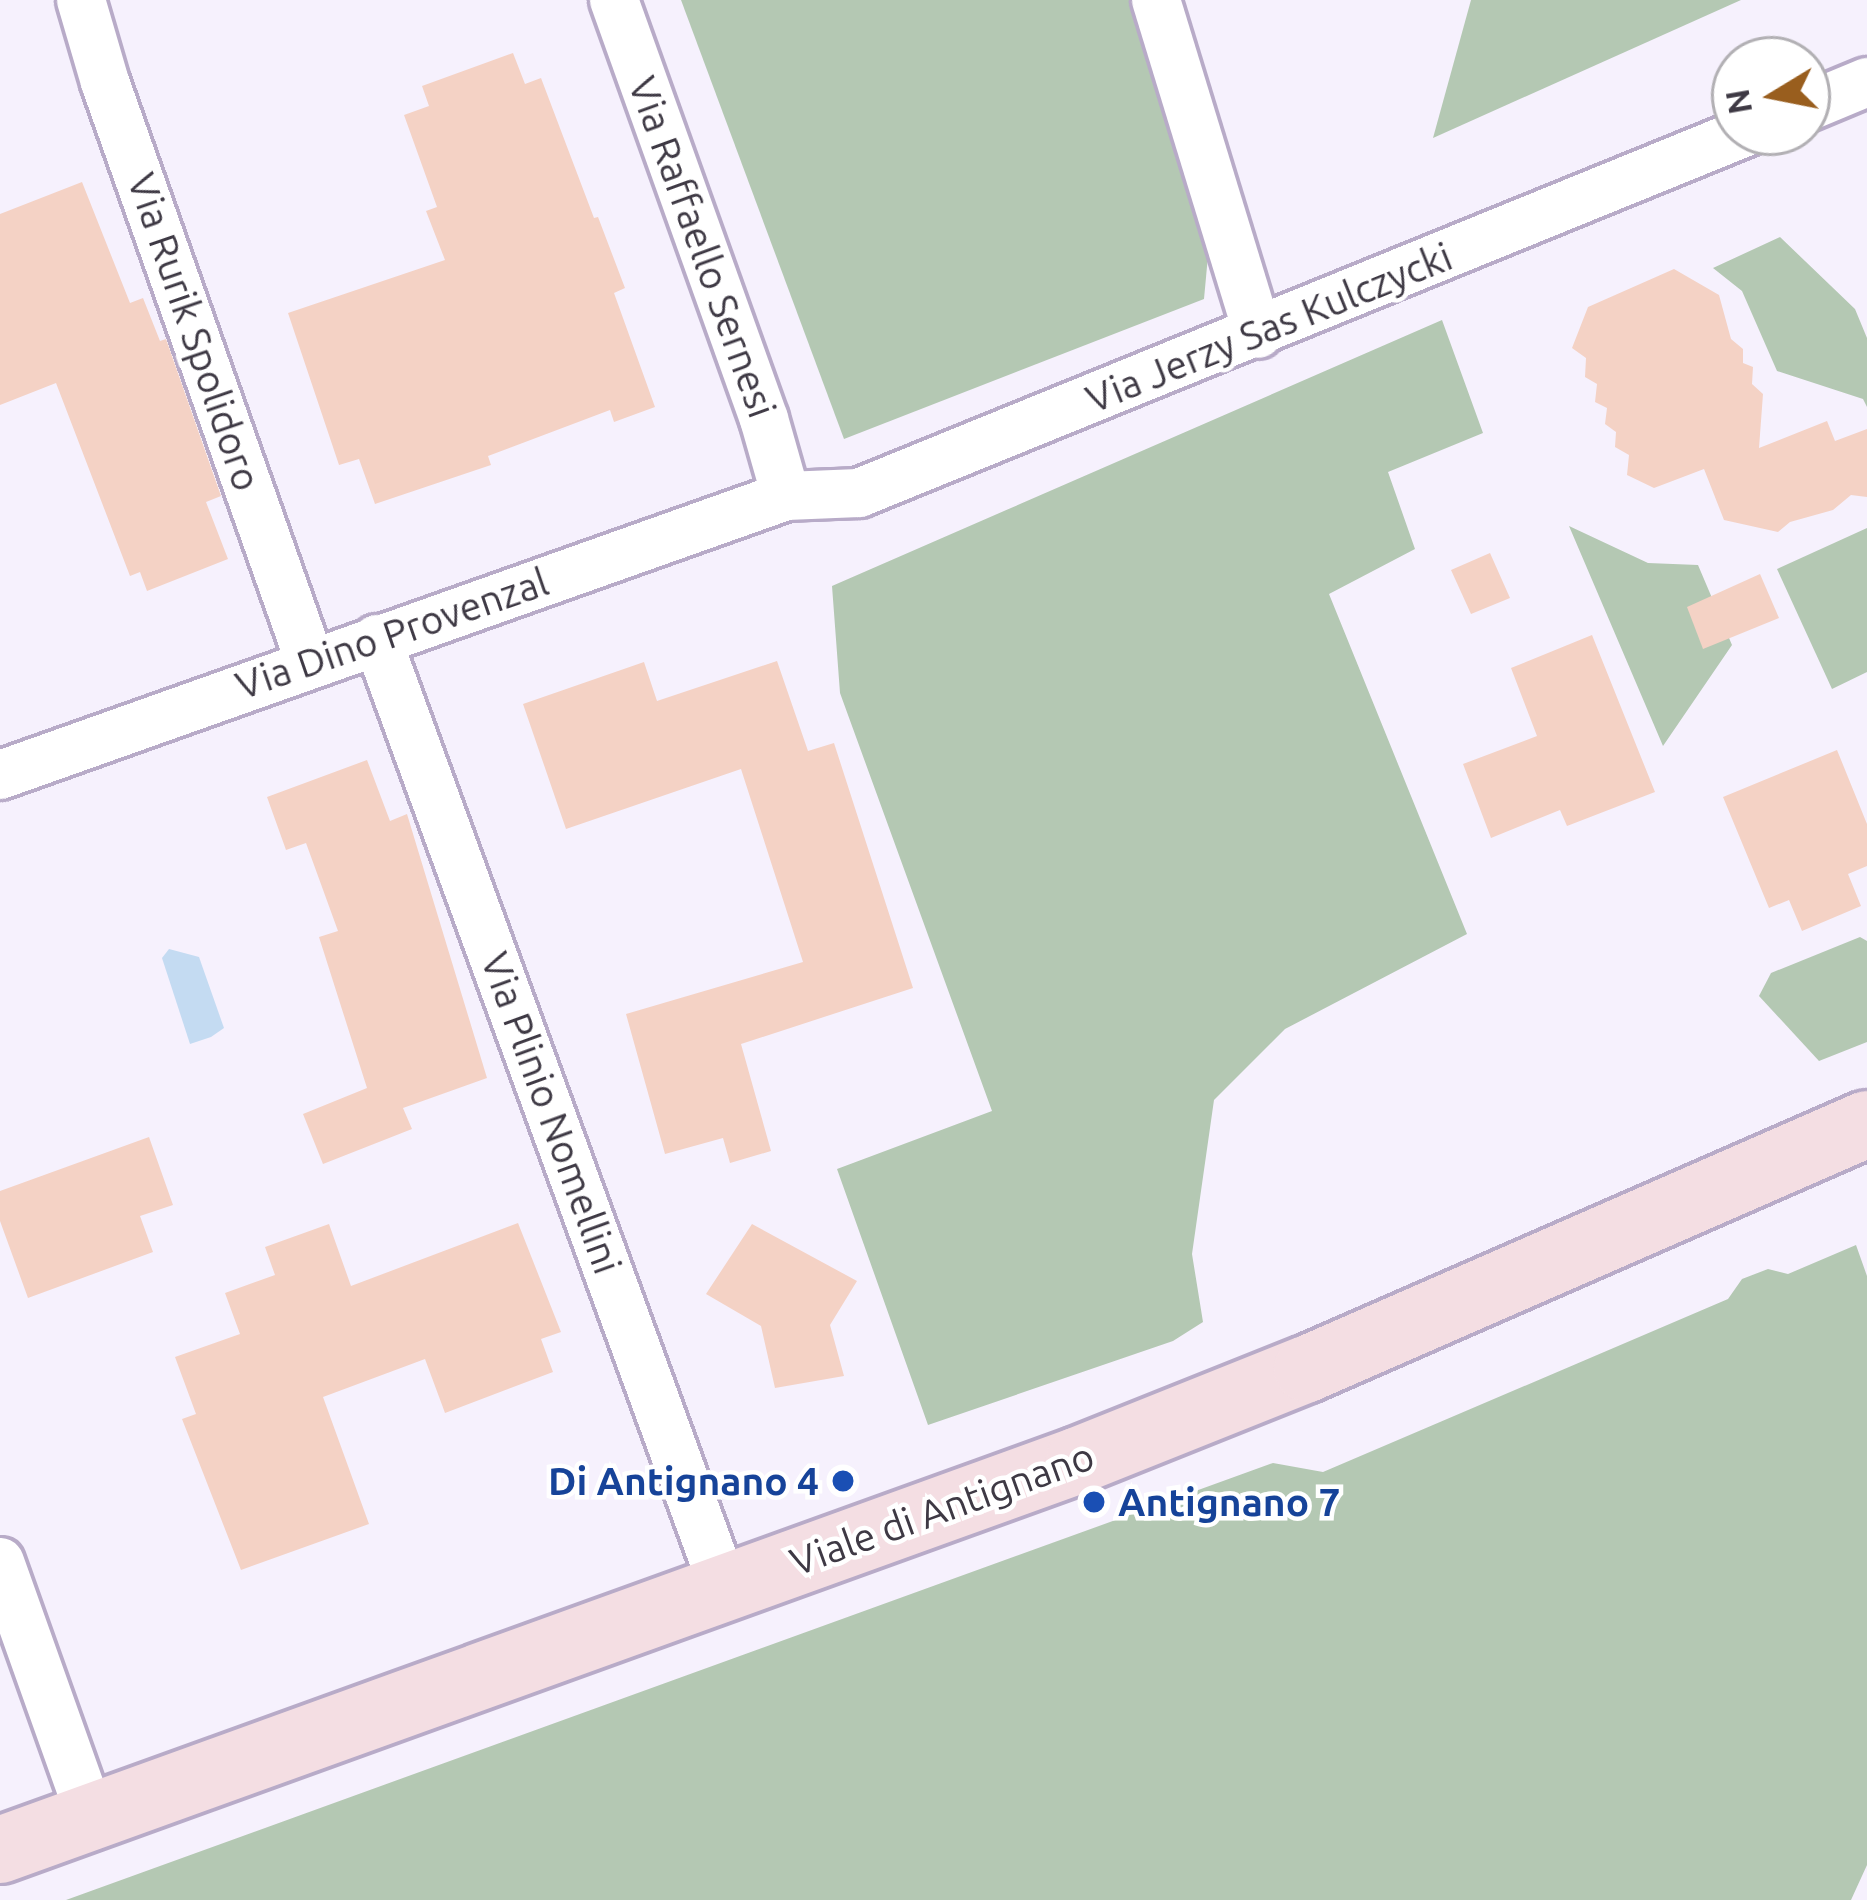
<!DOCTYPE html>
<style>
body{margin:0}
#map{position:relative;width:1867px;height:1900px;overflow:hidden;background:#f6f1fd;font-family:Ubuntu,sans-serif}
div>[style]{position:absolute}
.green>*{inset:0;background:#b4c8b3}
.water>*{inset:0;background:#c4dbf2}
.building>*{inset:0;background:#f4d2c5}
.roads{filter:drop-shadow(3px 0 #b8abc8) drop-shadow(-3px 0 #b8abc8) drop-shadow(0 3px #b8abc8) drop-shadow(0 -3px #b8abc8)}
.street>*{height:48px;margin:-24px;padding:0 24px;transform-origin:24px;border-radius:24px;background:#fff}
.secondary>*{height:66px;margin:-33px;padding:0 33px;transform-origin:33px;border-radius:33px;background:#f4dee3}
.dots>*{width:33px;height:33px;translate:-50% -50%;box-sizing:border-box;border:6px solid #fff;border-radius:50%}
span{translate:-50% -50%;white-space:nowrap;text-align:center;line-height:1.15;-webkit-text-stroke:9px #fff;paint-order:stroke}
.street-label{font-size:39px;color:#3e3944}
.transit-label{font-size:39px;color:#164399;font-weight:700}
.right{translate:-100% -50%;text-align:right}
.left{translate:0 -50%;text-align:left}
.north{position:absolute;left:1711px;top:36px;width:120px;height:120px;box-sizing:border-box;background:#fff;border:3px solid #b2b0b4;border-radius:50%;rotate:260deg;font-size:33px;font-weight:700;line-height:48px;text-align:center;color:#3e3944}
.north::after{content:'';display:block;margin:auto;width:42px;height:54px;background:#995e1e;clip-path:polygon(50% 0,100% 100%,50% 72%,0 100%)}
</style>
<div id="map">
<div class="green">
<i style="clip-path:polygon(681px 0,1139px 0,1209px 245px,1204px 299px,844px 439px)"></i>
<i style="clip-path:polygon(1471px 0,1741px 0,1433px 138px)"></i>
<i style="clip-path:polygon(1780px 237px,1855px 309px,1867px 338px,1867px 407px,1863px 399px,1777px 371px,1742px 291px,1713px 268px)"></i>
<i style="clip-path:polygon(1442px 320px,1483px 433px,1388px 472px,1415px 549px,1329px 594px,1467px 934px,1285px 1029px,1214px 1100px,1192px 1254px,1203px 1322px,1173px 1341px,928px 1425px,837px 1169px,992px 1111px,840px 693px,832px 586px)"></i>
<i style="clip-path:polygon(1569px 526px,1648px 563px,1698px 565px,1732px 645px,1663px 746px)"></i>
<i style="clip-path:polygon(1867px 528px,1867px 672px,1832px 689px,1777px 569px)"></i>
<i style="clip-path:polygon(1860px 937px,1867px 941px,1867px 1042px,1819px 1061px,1759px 996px,1771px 973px)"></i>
<i style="clip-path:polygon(1856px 1245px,1867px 1276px,1867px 1865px,1851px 1900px,66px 1900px,1273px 1463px,1323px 1472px,1728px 1299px,1742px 1279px,1768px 1269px,1788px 1274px)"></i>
</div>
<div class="water">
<i style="clip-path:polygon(169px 949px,199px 957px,224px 1028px,211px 1037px,190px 1044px,162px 958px)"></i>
</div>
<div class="building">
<i style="clip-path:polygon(513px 53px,525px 84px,541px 78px,594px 218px,598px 217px,625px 288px,614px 293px,655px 407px,614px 422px,610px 410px,488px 456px,491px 465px,375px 504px,359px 459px,339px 465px,288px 313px,445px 260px,426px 211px,437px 207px,404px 115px,429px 106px,422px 86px)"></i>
<i style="clip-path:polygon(82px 182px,130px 303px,143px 298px,160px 341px,166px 339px,221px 496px,206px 502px,228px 559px,147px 591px,140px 572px,130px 576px,56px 383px,0 405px,0 214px)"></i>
<i style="clip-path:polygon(1674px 269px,1719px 295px,1731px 339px,1743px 349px,1743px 363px,1753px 367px,1752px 384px,1763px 394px,1759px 448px,1827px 421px,1835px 441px,1867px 429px,1867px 497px,1851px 495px,1833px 510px,1790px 522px,1778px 532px,1724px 520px,1704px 469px,1654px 488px,1627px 475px,1629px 455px,1615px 447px,1616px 432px,1605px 424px,1607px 408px,1595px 402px,1597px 384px,1585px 377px,1586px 358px,1572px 348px,1588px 307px)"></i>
<i style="clip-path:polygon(1490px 553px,1510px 598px,1471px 614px,1451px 570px)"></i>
<i style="clip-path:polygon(1760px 574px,1779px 618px,1703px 649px,1687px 607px)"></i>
<i style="clip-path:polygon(1592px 635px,1655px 792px,1567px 826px,1560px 810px,1491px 838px,1463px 764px,1537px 736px,1511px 668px)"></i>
<i style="clip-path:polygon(777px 661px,808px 751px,834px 743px,913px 988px,741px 1044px,771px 1151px,730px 1163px,723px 1138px,665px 1154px,626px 1014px,803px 962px,741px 769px,566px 829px,523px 704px,644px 662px,657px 701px)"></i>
<i style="clip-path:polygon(1837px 750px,1867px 824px,1867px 866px,1848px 874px,1861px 906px,1802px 931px,1789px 900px,1769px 908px,1723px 797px)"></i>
<i style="clip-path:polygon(367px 760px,390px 821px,407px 814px,487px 1078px,403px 1108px,412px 1129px,323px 1164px,303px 1114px,367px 1088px,319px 937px,338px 931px,306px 843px,286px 850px,267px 797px)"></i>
<i style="clip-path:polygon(149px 1137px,173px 1205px,140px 1216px,153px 1252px,28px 1298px,0 1221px,0 1191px)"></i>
<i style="clip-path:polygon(518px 1223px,561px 1332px,541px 1339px,553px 1372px,445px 1413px,425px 1359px,323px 1397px,369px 1524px,241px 1570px,182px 1419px,196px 1414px,175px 1357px,240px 1334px,225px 1293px,275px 1275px,265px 1247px,329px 1224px,351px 1286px)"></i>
<i style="clip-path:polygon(752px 1224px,857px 1281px,830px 1325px,844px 1376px,775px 1388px,761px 1326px,706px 1294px)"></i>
</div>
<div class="roads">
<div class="street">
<i style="left:81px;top:0;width:85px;rotate:73.7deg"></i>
<i style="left:105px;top:82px;width:615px;rotate:70.53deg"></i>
<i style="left:614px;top:0;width:445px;rotate:70.3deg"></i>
<i style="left:764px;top:419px;width:80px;rotate:74.1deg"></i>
<i style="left:1156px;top:0;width:349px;rotate:73deg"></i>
<i style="left:1807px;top:107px;width:65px;rotate:-22.6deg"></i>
<i style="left:377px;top:639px;width:1010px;rotate:69.92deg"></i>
<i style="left:0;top:775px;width:834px;rotate:-19.54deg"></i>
<i style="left:786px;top:496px;width:73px;rotate:-2.4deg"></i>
<i style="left:859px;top:493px;width:958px;rotate:-22.15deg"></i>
<i style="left:0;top:1562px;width:272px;rotate:70.4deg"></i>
</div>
<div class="secondary">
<i style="left:0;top:1850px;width:1147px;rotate:-19.87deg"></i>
<i style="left:1079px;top:1460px;width:245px;rotate:-21.8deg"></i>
<i style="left:1307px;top:1369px;width:611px;rotate:-23.63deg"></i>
</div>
</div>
<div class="dots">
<i style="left:843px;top:1481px;background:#1a4fb4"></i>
<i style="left:1094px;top:1502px;background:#1a4fb4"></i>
</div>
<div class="street-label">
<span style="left:702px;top:247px;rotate:70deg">Via Raffaello Sernesi</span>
<span style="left:1269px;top:328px;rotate:-22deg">Via Jerzy Sas Kulczycki</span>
<span style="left:194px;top:332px;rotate:71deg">Via Rurik Spolidoro</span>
<span style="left:392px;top:634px;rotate:-19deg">Via Dino Provenzal</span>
<span style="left:551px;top:1113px;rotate:70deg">Via Plinio Nomellini</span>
<span style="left:942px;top:1509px;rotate:-20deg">Viale di Antignano</span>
</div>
<div class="transit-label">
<span class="right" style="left:819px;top:1481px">Di Antignano 4</span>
<span class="left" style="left:1118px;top:1502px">Antignano 7</span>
</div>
<div class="north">N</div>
</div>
